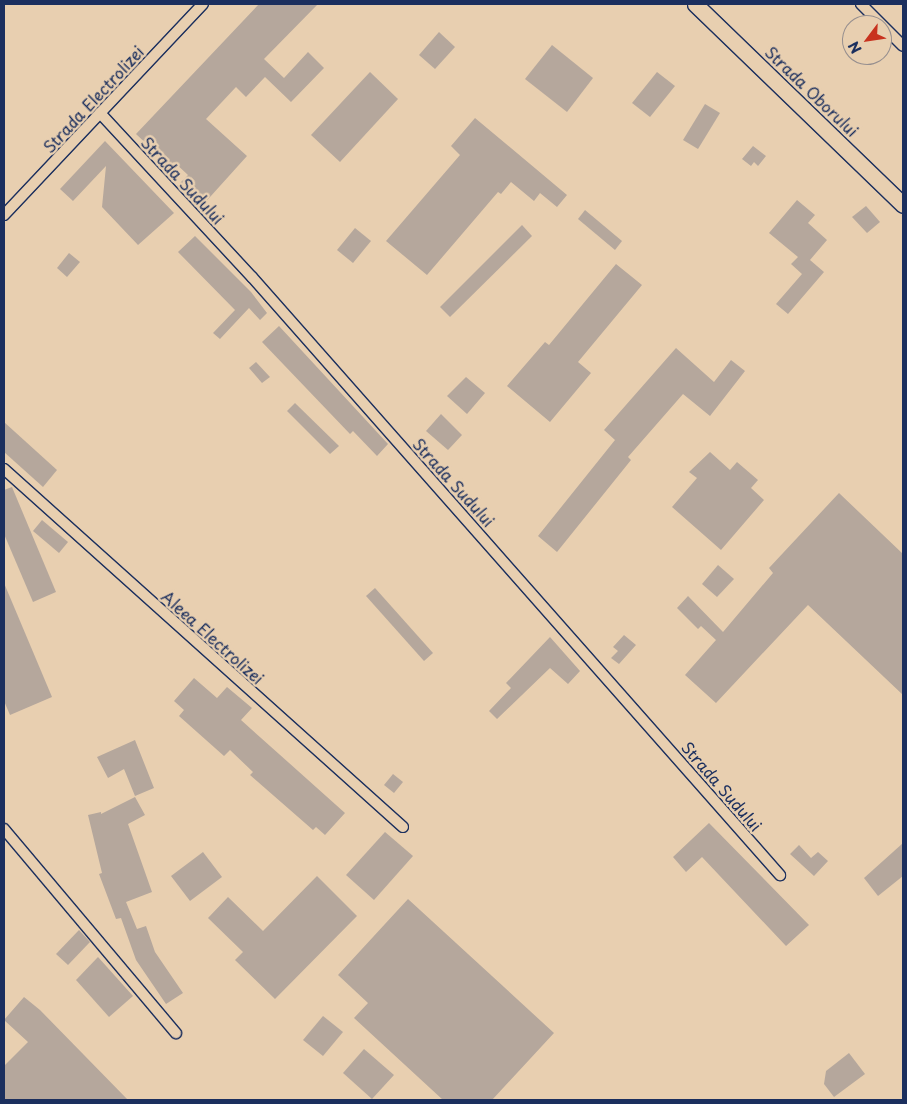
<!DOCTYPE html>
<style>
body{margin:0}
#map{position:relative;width:907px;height:1104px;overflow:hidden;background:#e8cfb0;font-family:"Playpen Sans",sans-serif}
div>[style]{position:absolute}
.building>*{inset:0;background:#b5a79c}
.roads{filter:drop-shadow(1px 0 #1b2f5e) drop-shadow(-1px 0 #1b2f5e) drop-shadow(0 1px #1b2f5e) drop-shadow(0 -1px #1b2f5e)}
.minor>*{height:10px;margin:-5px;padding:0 5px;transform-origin:5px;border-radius:5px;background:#e8cfb0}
.primary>*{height:15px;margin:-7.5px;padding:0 7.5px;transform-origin:7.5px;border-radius:7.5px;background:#e8cfb0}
span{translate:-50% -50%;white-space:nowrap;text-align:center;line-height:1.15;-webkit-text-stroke:5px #e8cfb0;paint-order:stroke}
.street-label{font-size:16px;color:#1b2f5e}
.frame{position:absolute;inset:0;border:5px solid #1b2f5e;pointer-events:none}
.north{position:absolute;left:842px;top:15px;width:50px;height:50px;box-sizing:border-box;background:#e8cfb0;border:1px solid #968f8f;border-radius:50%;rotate:239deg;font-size:14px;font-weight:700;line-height:20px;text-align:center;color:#1b2f5e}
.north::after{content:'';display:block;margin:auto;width:18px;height:22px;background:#c8321e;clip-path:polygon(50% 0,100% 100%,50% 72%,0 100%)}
</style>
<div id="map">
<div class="building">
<i style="clip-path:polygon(259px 4px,318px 4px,264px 59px,284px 78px,308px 52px,324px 68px,291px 102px,265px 77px,246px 97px,236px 87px,206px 119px,247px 156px,201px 207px,177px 186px,188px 175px,174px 162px,170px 166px,136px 134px)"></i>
<i style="clip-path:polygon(439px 32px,455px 47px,435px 69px,419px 55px)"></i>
<i style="clip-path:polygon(552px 45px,593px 78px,567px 112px,525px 79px)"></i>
<i style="clip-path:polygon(370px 72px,398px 99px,340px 162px,311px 135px)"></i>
<i style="clip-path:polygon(657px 72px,675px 86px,650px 117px,632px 103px)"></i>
<i style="clip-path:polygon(705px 104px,720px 113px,698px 149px,683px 140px)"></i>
<i style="clip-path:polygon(475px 118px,567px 195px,557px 207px,540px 193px,534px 201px,511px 182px,501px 194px,498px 192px,427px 275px,386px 241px,460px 155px,451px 146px)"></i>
<i style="clip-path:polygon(105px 141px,174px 213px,138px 245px,102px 207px,106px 166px,73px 201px,60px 189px)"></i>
<i style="clip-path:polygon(753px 146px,766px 156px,758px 166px,754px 162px,751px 166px,742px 159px)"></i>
<i style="clip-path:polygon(797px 200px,815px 215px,808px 223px,827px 240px,810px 260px,824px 272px,788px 314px,776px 304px,802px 274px,791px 264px,798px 257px,769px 233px)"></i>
<i style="clip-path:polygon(866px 206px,880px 222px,867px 233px,852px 217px)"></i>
<i style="clip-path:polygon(585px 210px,622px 241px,615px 250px,578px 219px)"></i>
<i style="clip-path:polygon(522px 225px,532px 236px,450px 317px,440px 307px)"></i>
<i style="clip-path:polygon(355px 228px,371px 241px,353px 263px,337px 250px)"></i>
<i style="clip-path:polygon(195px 236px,251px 292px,267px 313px,260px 320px,249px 308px,220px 339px,213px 333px,235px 310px,178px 252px)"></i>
<i style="clip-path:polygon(69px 253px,80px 262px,67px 277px,57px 268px)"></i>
<i style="clip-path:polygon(616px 264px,642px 285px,578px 362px,591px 373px,550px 422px,507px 386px,545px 342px,549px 345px)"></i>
<i style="clip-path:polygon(279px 326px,388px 444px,377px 456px,353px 431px,350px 434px,262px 342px)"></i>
<i style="clip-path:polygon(676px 348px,714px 382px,731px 360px,745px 371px,710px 416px,683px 394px,628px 457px,631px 460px,557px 552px,538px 536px,615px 440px,604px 430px)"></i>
<i style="clip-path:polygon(256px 362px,270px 377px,262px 383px,249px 368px)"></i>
<i style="clip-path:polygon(466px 377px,485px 393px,467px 414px,447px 396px)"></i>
<i style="clip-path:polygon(295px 403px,339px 446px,330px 454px,287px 411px)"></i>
<i style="clip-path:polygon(441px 414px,462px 435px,448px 450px,426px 431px)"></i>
<i style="clip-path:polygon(4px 422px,57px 470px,43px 487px,4px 452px)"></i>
<i style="clip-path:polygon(710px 452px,730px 470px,737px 462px,758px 480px,751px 488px,764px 500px,721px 550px,672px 507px,697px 478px,689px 472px)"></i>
<i style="clip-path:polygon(12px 487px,56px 592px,33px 602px,4px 534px,4px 490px)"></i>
<i style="clip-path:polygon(839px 493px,903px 554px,903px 695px,808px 605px,716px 703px,685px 675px,716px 640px,701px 626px,698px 629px,677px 608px,688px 596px,723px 632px,773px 573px,769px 568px)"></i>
<i style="clip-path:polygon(42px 520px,68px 542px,59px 553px,33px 531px)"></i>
<i style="clip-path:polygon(718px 565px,734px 579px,717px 597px,702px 584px)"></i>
<i style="clip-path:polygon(4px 583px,52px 697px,10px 715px,4px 701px)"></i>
<i style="clip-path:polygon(375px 588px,433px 653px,424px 661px,366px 596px)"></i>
<i style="clip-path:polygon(624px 635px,636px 645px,619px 664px,611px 658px,618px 651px,613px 647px)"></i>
<i style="clip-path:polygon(550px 637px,580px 671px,568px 684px,550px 668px,497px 719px,489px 711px,511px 688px,506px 683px)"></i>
<i style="clip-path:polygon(194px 678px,217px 698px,227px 687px,252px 708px,241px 720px,345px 813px,325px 835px,316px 827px,313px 830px,250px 775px,253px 772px,230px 750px,224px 756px,179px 716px,184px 710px,174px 701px)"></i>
<i style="clip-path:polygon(135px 740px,154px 788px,135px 796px,124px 769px,108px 778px,97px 757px)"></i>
<i style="clip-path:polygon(393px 774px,403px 782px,394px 793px,384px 785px)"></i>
<i style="clip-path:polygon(135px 797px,145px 815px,128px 824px,152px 892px,126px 902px,137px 929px,146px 926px,155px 952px,183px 993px,166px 1004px,136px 960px,121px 918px,116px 919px,99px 874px,102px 873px,88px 815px,101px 812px,101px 814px)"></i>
<i style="clip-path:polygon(709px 823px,809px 925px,786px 946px,702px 857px,686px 872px,673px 857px)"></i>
<i style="clip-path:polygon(385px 832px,413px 856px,374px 900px,346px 875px)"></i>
<i style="clip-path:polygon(903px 843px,903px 876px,878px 896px,864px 878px)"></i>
<i style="clip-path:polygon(799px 845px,811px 858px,818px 852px,828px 861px,814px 876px,790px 854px)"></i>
<i style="clip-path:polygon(203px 852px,222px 877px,190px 901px,171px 876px)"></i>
<i style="clip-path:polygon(317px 876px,357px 916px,275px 999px,235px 960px,243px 952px,208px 918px,228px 897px,263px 931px)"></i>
<i style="clip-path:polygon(408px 899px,554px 1033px,492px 1100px,443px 1100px,354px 1018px,368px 1003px,338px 975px)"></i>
<i style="clip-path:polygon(79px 930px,90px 942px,68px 965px,56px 954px)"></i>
<i style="clip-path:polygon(98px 957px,133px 996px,109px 1017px,76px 980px)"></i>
<i style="clip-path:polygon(24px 997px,40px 1010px,128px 1100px,4px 1100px,4px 1066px,28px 1042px,4px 1020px)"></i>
<i style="clip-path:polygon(323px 1016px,343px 1032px,323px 1056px,303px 1040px)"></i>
<i style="clip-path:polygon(364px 1049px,394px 1075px,372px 1099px,343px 1073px)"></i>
<i style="clip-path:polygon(849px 1053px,865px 1074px,834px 1097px,824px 1084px,826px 1071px)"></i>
</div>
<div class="roads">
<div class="minor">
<i style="left:861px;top:4px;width:59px;rotate:45deg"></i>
<i style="left:100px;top:113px;width:224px;rotate:47.2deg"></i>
<i style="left:252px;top:277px;width:798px;rotate:48.56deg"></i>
<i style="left:4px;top:215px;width:290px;rotate:-46.7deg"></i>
<i style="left:4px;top:469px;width:536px;rotate:41.9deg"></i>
<i style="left:4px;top:829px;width:267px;rotate:49.9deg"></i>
</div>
<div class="primary">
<i style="left:695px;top:4px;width:289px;rotate:44deg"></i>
</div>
</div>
<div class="street-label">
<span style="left:812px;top:91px;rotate:44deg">Strada Oborului</span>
<span style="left:93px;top:99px;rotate:-47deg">Strada Electrolizei</span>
<span style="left:183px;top:180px;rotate:47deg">Strada Sudului</span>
<span style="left:454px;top:482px;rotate:48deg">Strada Sudului</span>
<span style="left:213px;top:637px;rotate:42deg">Aleea Electrolizei</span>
<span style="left:722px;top:786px;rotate:49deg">Strada Sudului</span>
</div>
<div class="frame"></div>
<div class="north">N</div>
</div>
